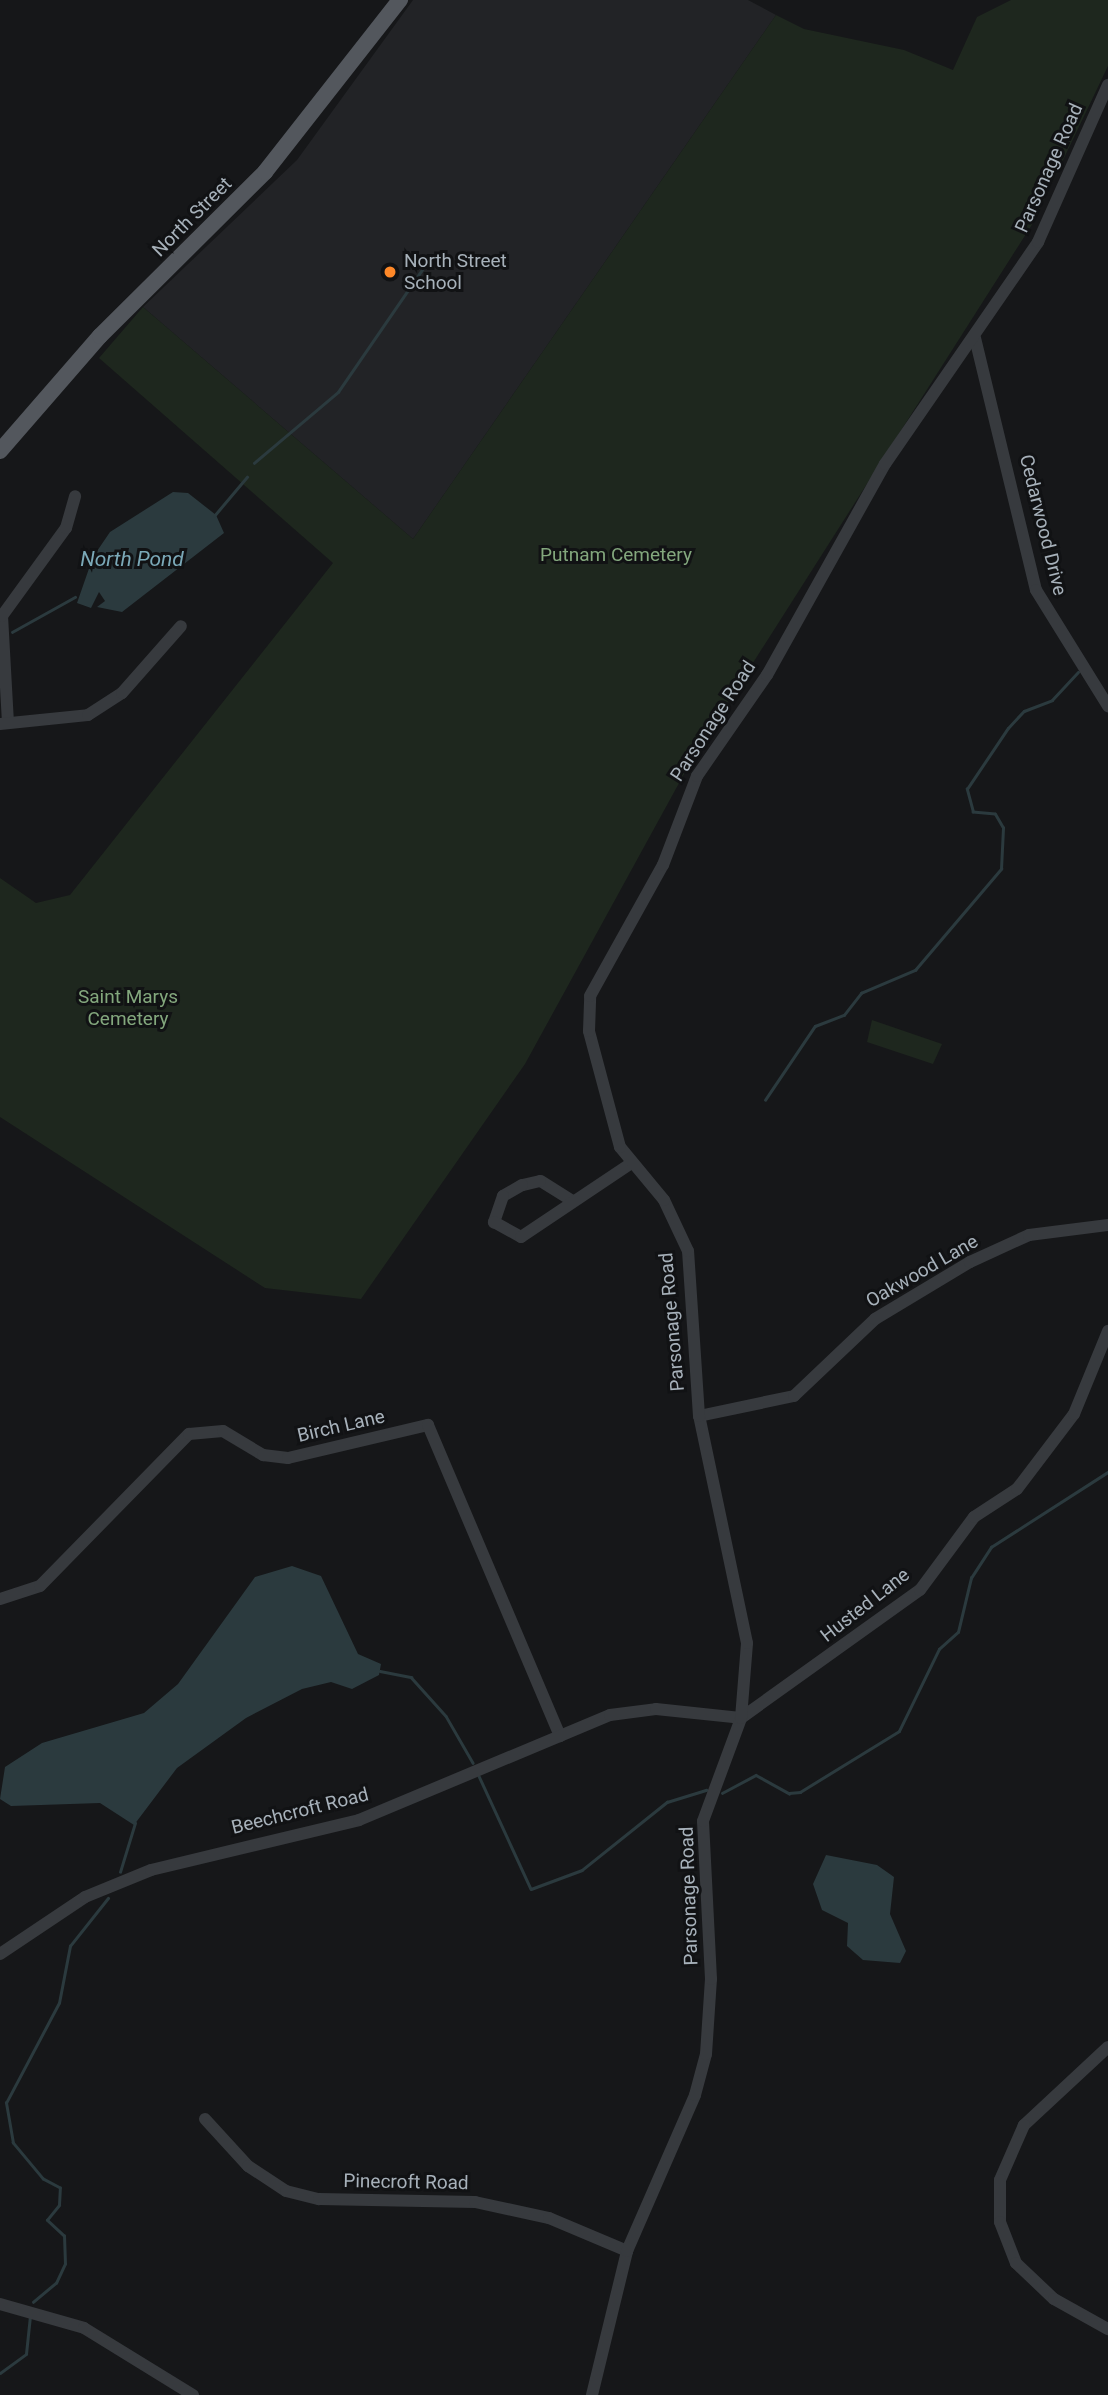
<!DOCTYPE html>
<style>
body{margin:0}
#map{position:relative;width:1108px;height:2395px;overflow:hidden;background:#161719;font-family:Roboto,sans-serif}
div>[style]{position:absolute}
.built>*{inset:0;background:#222326}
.green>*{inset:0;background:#1e271e}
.water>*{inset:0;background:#2b3a3e}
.stream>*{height:2.5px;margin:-1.25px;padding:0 1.25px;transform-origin:1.25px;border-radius:1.25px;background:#2b3a3e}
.minor>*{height:12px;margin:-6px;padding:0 6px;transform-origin:6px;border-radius:6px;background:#373a3e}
.major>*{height:16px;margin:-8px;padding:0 8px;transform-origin:8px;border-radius:8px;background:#53575d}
.dots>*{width:19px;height:19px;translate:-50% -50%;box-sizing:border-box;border:4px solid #111214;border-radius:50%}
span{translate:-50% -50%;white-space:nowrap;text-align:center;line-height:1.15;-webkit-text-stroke:6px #111214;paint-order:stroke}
.street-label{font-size:19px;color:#a7b1ba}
.poi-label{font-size:19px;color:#a7b1ba}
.left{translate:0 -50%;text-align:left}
.park-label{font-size:19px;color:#83a77d}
.water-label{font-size:21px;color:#7ba9b8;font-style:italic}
</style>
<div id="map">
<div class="built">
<i style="clip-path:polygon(413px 0,748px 0,776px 15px,413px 539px,143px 307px,297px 160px)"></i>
</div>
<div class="green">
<i style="clip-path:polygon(1011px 0,1108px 0,1108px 66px,1033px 223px,695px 754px,525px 1064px,361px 1299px,265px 1288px,0 1117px,0 878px,36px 903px,70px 895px,333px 563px,99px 358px,143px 307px,413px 539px,776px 15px,804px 29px,904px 50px,953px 70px,977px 17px)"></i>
<i style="clip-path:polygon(872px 1020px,942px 1044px,933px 1064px,867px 1042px)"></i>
</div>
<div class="water">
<i style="clip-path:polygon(173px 492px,188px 493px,216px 515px,224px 533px,122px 612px,97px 607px,105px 601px,99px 592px,91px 608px,77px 603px,93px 557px,110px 532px)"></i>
<i style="clip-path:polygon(292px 1566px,321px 1576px,358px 1654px,381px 1664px,379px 1675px,352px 1689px,331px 1682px,302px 1689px,246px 1718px,177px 1768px,134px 1825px,100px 1803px,11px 1806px,0 1799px,5px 1767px,42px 1743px,144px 1713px,178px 1684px,255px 1577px)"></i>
<i style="clip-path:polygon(826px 1855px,877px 1865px,894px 1877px,890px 1914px,906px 1951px,900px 1963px,863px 1960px,847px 1946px,848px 1923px,822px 1910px,813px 1884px)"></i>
</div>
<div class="stream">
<i style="left:254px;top:463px;width:110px;rotate:-40.2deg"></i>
<i style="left:338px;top:392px;width:166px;rotate:-55.5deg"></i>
<i style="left:214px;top:516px;width:51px;rotate:-49.8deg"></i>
<i style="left:12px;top:632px;width:72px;rotate:-29.1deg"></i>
<i style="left:765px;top:1100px;width:89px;rotate:-56deg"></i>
<i style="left:815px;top:1026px;width:31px;rotate:-21deg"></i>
<i style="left:844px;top:1015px;width:28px;rotate:-52deg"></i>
<i style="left:861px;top:993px;width:59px;rotate:-23.1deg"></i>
<i style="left:915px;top:970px;width:133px;rotate:-49.6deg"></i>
<i style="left:1001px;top:869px;width:41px;rotate:-87.2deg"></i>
<i style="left:1003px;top:828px;width:16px;rotate:-120deg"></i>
<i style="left:995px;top:814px;width:22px;rotate:-175deg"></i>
<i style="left:973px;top:812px;width:24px;rotate:-105deg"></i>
<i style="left:967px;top:789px;width:73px;rotate:-56.1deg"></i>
<i style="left:1008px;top:728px;width:23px;rotate:-47deg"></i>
<i style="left:1024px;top:711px;width:30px;rotate:-21deg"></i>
<i style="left:1052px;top:700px;width:38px;rotate:-47deg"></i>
<i style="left:380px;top:1671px;width:32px;rotate:11deg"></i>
<i style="left:411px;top:1677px;width:52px;rotate:48.1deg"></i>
<i style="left:446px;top:1716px;width:54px;rotate:60.1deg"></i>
<i style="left:479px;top:1776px;width:124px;rotate:65.3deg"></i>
<i style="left:531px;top:1889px;width:54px;rotate:-20.4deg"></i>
<i style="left:582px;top:1870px;width:109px;rotate:-38.7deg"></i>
<i style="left:667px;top:1802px;width:41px;rotate:-17.1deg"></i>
<i style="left:722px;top:1793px;width:38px;rotate:-28deg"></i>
<i style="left:756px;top:1775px;width:38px;rotate:29deg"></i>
<i style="left:789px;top:1793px;width:11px;rotate:-5deg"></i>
<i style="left:800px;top:1792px;width:116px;rotate:-31.6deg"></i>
<i style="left:899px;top:1731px;width:91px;rotate:-64deg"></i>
<i style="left:939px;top:1649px;width:25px;rotate:-42deg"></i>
<i style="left:958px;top:1632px;width:56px;rotate:-76.5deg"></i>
<i style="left:971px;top:1578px;width:37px;rotate:-57deg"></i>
<i style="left:991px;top:1547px;width:139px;rotate:-32.7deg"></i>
<i style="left:120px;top:1872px;width:51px;rotate:-73deg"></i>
<i style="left:33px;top:2302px;width:30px;rotate:-40deg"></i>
<i style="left:56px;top:2283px;width:21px;rotate:-65deg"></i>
<i style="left:65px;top:2264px;width:28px;rotate:-92deg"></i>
<i style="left:64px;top:2236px;width:23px;rotate:-137deg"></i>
<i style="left:47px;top:2220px;width:19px;rotate:-51deg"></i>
<i style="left:59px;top:2205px;width:17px;rotate:-87deg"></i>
<i style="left:60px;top:2188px;width:19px;rotate:-152deg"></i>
<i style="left:43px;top:2179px;width:47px;rotate:-129.8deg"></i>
<i style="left:13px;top:2143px;width:41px;rotate:-99.9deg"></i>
<i style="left:6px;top:2103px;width:113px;rotate:-62.1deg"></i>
<i style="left:59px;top:2003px;width:58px;rotate:-79.1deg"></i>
<i style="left:70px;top:1946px;width:61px;rotate:-51.6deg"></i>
<i style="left:0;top:2373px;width:32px;rotate:-36deg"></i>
<i style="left:26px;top:2354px;width:36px;rotate:-84deg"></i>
</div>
<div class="minor">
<i style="left:975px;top:338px;width:259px;rotate:76.4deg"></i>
<i style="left:1036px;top:590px;width:137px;rotate:58.2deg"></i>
<i style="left:8px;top:723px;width:107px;rotate:-93.2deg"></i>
<i style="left:2px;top:616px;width:109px;rotate:-54deg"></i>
<i style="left:66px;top:528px;width:33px;rotate:-74deg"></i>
<i style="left:0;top:724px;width:88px;rotate:-5.8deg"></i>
<i style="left:88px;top:715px;width:40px;rotate:-32.9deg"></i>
<i style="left:122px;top:693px;width:89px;rotate:-48.6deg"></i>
<i style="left:571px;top:1200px;width:36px;rotate:-148deg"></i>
<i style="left:540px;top:1181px;width:18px;rotate:167deg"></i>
<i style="left:522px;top:1185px;width:22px;rotate:150deg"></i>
<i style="left:503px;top:1196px;width:28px;rotate:109deg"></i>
<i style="left:494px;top:1222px;width:31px;rotate:29deg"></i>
<i style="left:521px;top:1237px;width:131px;rotate:-33.8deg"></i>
<i style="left:699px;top:1416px;width:97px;rotate:-11.9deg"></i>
<i style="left:794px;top:1396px;width:112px;rotate:-43.5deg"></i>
<i style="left:875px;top:1319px;width:111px;rotate:-31deg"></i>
<i style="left:970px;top:1262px;width:65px;rotate:-24.6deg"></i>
<i style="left:1029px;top:1235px;width:80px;rotate:-7.2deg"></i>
<i style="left:0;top:1599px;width:42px;rotate:-18deg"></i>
<i style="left:40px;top:1586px;width:213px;rotate:-45.6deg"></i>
<i style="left:189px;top:1434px;width:34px;rotate:-5deg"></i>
<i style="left:223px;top:1431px;width:47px;rotate:31deg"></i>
<i style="left:263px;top:1455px;width:25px;rotate:7deg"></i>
<i style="left:288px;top:1458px;width:144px;rotate:-13.3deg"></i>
<i style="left:428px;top:1425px;width:338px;rotate:67deg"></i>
<i style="left:0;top:1954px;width:102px;rotate:-33.8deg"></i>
<i style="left:85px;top:1897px;width:71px;rotate:-22.2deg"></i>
<i style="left:151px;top:1870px;width:214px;rotate:-13.5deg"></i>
<i style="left:359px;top:1820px;width:272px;rotate:-22.7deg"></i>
<i style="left:610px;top:1715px;width:46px;rotate:-7.4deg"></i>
<i style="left:656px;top:1709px;width:85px;rotate:6deg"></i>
<i style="left:741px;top:1718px;width:220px;rotate:-35.6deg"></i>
<i style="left:920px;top:1590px;width:91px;rotate:-53.5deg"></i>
<i style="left:974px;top:1517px;width:51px;rotate:-33.1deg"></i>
<i style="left:1017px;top:1489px;width:94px;rotate:-52.8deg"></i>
<i style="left:1074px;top:1414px;width:90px;rotate:-67.7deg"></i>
<i style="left:1108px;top:2047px;width:115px;rotate:137.1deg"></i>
<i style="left:1024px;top:2125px;width:60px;rotate:113.6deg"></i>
<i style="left:1000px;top:2180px;width:42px;rotate:90deg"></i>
<i style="left:1000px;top:2222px;width:44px;rotate:68.7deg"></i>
<i style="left:1016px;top:2263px;width:52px;rotate:43.5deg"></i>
<i style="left:1054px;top:2299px;width:62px;rotate:29.1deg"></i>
<i style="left:205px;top:2119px;width:64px;rotate:47.5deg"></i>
<i style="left:248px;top:2166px;width:45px;rotate:33.3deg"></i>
<i style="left:286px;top:2191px;width:34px;rotate:14deg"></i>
<i style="left:319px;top:2199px;width:156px;rotate:1.1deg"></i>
<i style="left:475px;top:2202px;width:76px;rotate:12.2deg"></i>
<i style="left:549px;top:2218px;width:85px;rotate:22.9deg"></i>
<i style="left:0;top:2304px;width:87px;rotate:15.9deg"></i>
<i style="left:84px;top:2328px;width:128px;rotate:31.6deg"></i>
<i style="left:592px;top:2395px;width:148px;rotate:-76.3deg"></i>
<i style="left:627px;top:2251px;width:170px;rotate:-66.4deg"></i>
<i style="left:695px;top:2095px;width:42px;rotate:-75deg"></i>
<i style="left:706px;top:2054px;width:75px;rotate:-86.2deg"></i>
<i style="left:711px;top:1979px;width:158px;rotate:-92.9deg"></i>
<i style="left:703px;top:1821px;width:110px;rotate:-69.7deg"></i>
<i style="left:741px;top:1718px;width:75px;rotate:-85.4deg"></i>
<i style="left:747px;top:1643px;width:232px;rotate:-101.9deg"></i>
<i style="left:699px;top:1416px;width:165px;rotate:-93.8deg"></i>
<i style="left:688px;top:1251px;width:56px;rotate:-115.2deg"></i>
<i style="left:664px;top:1200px;width:69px;rotate:-129.7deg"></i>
<i style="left:620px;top:1147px;width:120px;rotate:-105deg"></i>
<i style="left:589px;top:1031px;width:35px;rotate:-88deg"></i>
<i style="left:590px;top:996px;width:150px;rotate:-60.9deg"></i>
<i style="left:663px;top:865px;width:95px;rotate:-69.1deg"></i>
<i style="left:697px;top:776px;width:123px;rotate:-55.3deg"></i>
<i style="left:767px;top:675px;width:242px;rotate:-60.8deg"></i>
<i style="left:885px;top:464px;width:270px;rotate:-55.4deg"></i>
<i style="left:1038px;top:242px;width:172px;rotate:-66deg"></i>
</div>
<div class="major">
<i style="left:0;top:451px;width:152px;rotate:-49deg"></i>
<i style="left:100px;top:336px;width:233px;rotate:-44.8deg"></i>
<i style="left:265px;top:172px;width:219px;rotate:-51.9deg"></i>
</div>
<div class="dots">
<i style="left:390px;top:272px;background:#ff8828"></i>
</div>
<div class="street-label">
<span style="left:1049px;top:168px;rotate:-66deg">Parsonage Road</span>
<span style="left:192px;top:217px;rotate:-45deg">North Street</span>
<span style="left:1043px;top:525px;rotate:76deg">Cedarwood Drive</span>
<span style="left:713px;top:721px;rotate:-57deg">Parsonage Road</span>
<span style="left:922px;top:1271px;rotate:-30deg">Oakwood Lane</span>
<span style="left:672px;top:1322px;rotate:-95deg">Parsonage Road</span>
<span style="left:341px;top:1426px;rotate:-13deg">Birch Lane</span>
<span style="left:865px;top:1605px;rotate:-38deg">Husted Lane</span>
<span style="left:300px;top:1811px;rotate:-14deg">Beechcroft Road</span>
<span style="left:689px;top:1896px;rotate:-92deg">Parsonage Road</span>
<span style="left:406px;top:2182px;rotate:1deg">Pinecroft Road</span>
</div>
<div class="poi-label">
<span class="left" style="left:404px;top:272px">North Street<br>School</span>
</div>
<div class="park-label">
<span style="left:616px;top:555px">Putnam Cemetery</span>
<span style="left:128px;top:1008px">Saint Marys<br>Cemetery</span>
</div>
<div class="water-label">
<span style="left:132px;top:559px">North Pond</span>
</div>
</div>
